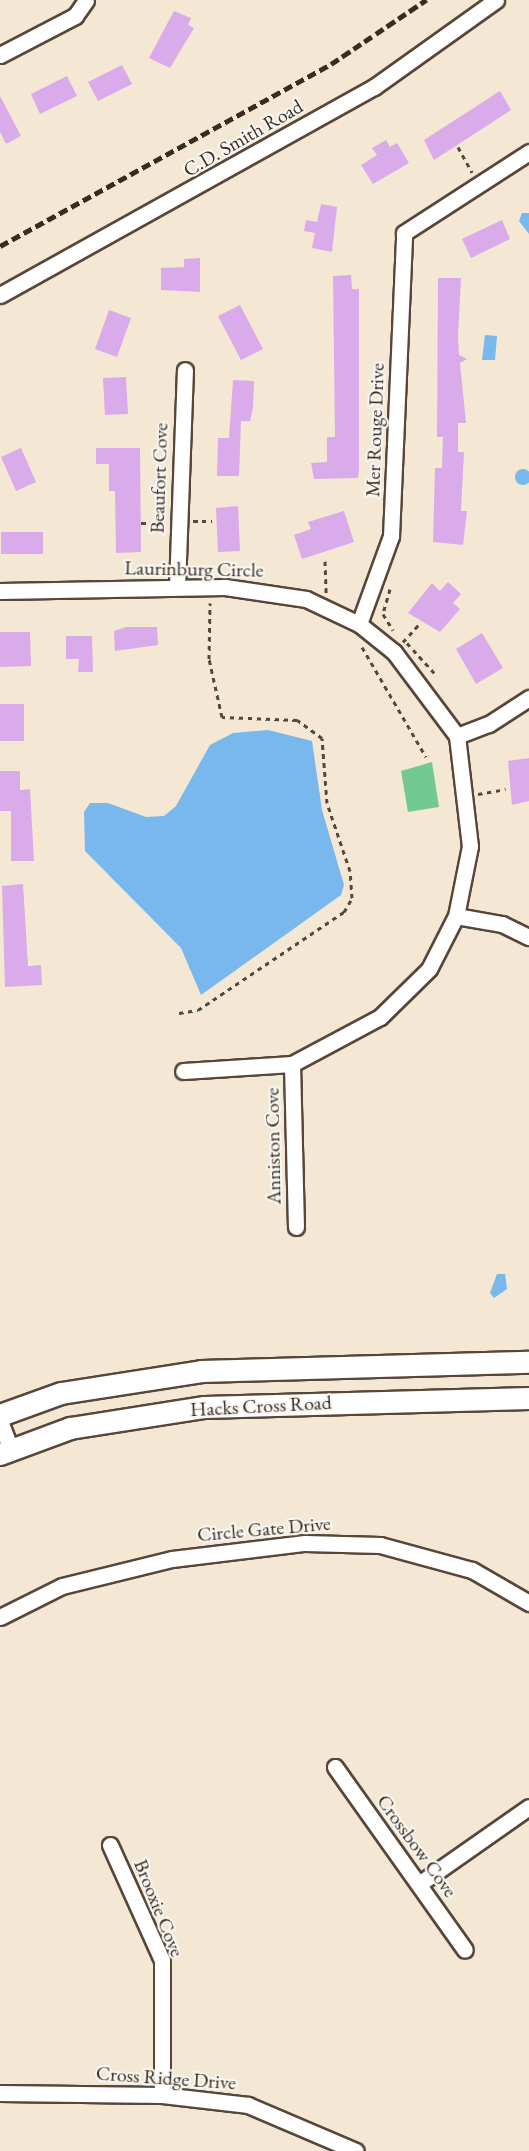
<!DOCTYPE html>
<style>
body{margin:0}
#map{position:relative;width:529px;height:2151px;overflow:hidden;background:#f4e7d3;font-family:"EB Garamond",serif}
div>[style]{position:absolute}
.green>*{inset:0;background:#72ca90}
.water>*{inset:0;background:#78b8ed}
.round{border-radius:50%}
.building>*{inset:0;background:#daabea}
.path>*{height:3px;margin-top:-1.5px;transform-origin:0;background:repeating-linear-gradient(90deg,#574639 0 4.5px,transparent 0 9px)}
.roads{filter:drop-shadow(2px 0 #574639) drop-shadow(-2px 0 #574639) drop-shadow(0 2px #574639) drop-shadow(0 -2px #574639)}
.street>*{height:15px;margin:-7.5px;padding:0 7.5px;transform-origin:7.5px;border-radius:7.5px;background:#fff}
.secondary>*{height:21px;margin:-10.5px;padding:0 10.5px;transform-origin:10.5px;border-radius:10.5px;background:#fff}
.rail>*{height:4.5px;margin-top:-2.25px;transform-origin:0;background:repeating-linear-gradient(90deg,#3b2a1e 0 9px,transparent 0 13.5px)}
span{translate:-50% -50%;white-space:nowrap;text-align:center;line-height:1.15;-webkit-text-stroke:4.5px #f6f6f2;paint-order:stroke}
.street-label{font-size:20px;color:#3b2a1e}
</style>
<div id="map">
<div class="green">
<i style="clip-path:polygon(432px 762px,439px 807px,408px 812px,401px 771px)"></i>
</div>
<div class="water">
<i style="clip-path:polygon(522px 213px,529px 213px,529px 234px,519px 221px)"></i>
<i style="clip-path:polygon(485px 335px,497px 336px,495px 360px,482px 360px)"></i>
<i class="round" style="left:515px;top:469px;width:16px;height:16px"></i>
<i style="clip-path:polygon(268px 730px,312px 741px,322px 810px,344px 885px,341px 895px,201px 995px,181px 948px,85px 851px,84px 812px,90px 803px,108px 803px,146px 817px,164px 816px,176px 806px,210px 745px,233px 733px)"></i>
<i style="clip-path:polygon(497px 1274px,505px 1274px,507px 1289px,494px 1298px,490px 1293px)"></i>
</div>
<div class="building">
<i style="clip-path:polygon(174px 11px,191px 18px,188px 25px,194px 28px,170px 68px,149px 58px)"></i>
<i style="clip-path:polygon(122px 65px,132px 84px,98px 101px,88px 82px)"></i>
<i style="clip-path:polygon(67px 76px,77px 96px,40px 114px,31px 94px)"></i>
<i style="clip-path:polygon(500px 91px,511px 110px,434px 160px,424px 140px)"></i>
<i style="clip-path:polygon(0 96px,21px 136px,6px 144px,0 132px)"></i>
<i style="clip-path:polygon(386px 140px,390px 147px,397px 143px,409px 163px,373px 184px,361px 165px,377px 155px,372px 148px)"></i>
<i style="clip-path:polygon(321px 204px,337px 207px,332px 252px,312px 248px,315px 233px,304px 231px,306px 220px,317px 222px)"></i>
<i style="clip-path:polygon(502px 220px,510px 239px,471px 258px,462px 239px)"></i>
<i style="clip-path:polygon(200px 258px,200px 292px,161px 290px,161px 268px,184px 267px,184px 259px)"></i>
<i style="clip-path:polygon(351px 275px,352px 289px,359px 289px,359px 470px,358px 478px,314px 479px,311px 463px,327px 462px,327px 437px,335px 437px,333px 276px)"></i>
<i style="clip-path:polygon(438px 278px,461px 278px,458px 336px,459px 355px,467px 359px,460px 363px,466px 423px,458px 423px,458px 452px,464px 452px,461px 511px,467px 511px,463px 545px,433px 542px,435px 468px,442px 468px,443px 437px,437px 437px)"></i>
<i style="clip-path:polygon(240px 305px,263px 349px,241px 360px,218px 316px)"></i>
<i style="clip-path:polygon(109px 310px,131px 318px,117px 357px,95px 349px)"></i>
<i style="clip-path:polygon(126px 377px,128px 414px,105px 415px,103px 378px)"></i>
<i style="clip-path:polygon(233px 380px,254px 381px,253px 408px,250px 421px,241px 421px,239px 476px,217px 476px,218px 438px,229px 438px)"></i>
<i style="clip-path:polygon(21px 448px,36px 482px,16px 491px,1px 457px)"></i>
<i style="clip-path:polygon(96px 448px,140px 448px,141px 552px,116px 553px,115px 491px,109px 491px,109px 464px,96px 464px)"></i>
<i style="clip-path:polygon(238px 506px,240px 551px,218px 552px,216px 508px)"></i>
<i style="clip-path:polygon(344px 511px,354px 542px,302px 559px,294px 535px,311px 529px,308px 522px)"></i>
<i style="clip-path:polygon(1px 532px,43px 532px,43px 554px,1px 554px)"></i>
<i style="clip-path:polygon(448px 582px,461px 594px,453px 603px,460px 609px,440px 632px,408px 613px,432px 583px,440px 591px)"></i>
<i style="clip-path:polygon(126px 627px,157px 627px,158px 645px,115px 651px,114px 631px)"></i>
<i style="clip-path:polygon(0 632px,30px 632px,31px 666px,0 667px)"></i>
<i style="clip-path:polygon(482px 633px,503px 668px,476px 684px,456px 649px)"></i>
<i style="clip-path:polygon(66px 636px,92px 636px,93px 672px,78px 672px,79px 659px,66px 659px)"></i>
<i style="clip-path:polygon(0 704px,24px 704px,24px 741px,0 741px)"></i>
<i style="clip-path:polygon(529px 758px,529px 801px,512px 805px,508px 761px)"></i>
<i style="clip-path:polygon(0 771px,20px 771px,20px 790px,30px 789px,34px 861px,11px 861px,11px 811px,0 811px)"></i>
<i style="clip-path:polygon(23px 884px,28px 966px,41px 965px,42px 985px,5px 987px,2px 886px)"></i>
</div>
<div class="path">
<i style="left:458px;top:147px;width:29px;rotate:61deg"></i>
<i style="left:193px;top:521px;width:19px"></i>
<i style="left:141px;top:523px;width:25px"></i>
<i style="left:325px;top:561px;width:33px;rotate:88deg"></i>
<i style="left:390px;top:589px;width:26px;rotate:106deg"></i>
<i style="left:383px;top:614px;width:19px;rotate:58deg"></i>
<i style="left:403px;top:642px;width:25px;rotate:-48deg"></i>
<i style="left:407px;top:643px;width:43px;rotate:47.8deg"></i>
<i style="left:362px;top:647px;width:127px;rotate:59.8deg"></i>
<i style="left:478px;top:794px;width:28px;rotate:-10deg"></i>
<i style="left:179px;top:1013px;width:19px;rotate:-9deg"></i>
<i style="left:198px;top:1010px;width:176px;rotate:-33.9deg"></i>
<i style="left:344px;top:912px;width:16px;rotate:-60deg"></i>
<i style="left:352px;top:898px;width:27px;rotate:-94deg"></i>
<i style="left:350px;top:871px;width:72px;rotate:-108.7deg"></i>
<i style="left:327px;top:803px;width:65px;rotate:-94.4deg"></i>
<i style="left:322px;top:738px;width:31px;rotate:-144deg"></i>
<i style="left:297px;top:720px;width:75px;rotate:-177.7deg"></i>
<i style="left:222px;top:717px;width:59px;rotate:-102.6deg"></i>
<i style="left:209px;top:659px;width:56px;rotate:-89deg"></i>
</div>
<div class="roads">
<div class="street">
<i style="left:0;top:55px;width:85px;rotate:-27.5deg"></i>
<i style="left:75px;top:16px;width:19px;rotate:-55deg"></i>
<i style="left:0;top:295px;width:428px;rotate:-29.1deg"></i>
<i style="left:374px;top:87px;width:150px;rotate:-35.5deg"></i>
<i style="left:177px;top:587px;width:217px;rotate:-87.9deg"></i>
<i style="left:0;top:591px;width:225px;rotate:-1deg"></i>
<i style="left:225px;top:587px;width:82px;rotate:8.4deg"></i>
<i style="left:306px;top:599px;width:59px;rotate:25.3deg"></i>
<i style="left:359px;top:624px;width:45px;rotate:38.7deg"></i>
<i style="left:394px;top:652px;width:105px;rotate:53.1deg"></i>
<i style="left:457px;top:736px;width:111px;rotate:83.3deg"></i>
<i style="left:470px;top:846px;width:71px;rotate:101.3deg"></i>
<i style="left:456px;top:916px;width:59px;rotate:117deg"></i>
<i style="left:429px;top:969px;width:69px;rotate:135.6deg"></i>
<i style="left:380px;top:1017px;width:100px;rotate:151.9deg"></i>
<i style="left:292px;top:1064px;width:109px;rotate:176.3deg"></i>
<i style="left:359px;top:624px;width:94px;rotate:-70deg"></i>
<i style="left:391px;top:536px;width:303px;rotate:-87.5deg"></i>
<i style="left:404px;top:233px;width:149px;rotate:-32.9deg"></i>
<i style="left:457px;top:736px;width:34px;rotate:-21deg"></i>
<i style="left:489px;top:724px;width:48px;rotate:-33deg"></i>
<i style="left:456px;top:916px;width:47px;rotate:9.9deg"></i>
<i style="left:502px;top:924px;width:30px;rotate:26deg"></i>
<i style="left:292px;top:1064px;width:163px;rotate:88.6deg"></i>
<i style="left:0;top:1421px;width:30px;rotate:69deg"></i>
<i style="left:0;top:1617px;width:69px;rotate:-26.6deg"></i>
<i style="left:62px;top:1586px;width:113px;rotate:-13.8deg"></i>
<i style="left:172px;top:1559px;width:134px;rotate:-6.9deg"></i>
<i style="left:305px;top:1543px;width:75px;rotate:1.5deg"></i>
<i style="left:380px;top:1545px;width:95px;rotate:15.2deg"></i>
<i style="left:472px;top:1570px;width:66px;rotate:30.1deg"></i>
<i style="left:335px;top:1767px;width:224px;rotate:54.6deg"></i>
<i style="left:110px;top:1845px;width:126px;rotate:65.7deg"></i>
<i style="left:162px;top:1960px;width:135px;rotate:90deg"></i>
<i style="left:419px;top:1884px;width:134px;rotate:-35deg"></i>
<i style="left:0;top:2093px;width:162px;rotate:0.7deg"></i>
<i style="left:162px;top:2095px;width:87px;rotate:6.6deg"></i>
<i style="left:248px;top:2105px;width:117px;rotate:23.1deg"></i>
</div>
<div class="secondary">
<i style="left:0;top:1415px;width:65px;rotate:-19.8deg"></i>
<i style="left:61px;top:1393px;width:142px;rotate:-8.9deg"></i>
<i style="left:201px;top:1371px;width:328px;rotate:-1.6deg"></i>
<i style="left:0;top:1454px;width:75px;rotate:-20.4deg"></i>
<i style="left:70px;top:1428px;width:136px;rotate:-8.9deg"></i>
<i style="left:204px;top:1407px;width:325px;rotate:-1.6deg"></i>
</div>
</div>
<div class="rail">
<i style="left:0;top:246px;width:378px;rotate:-28.8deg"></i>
<i style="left:331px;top:64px;width:115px;rotate:-34deg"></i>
</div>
<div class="street-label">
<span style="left:243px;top:138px;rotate:-30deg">C.D. Smith Road</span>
<span style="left:375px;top:430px;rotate:-88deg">Mer Rouge Drive</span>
<span style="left:159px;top:478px;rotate:-88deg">Beaufort Cove</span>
<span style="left:194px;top:569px;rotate:1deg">Laurinburg Circle</span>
<span style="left:273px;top:1146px;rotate:-91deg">Anniston Cove</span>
<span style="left:261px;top:1406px;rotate:-3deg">Hacks Cross Road</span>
<span style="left:264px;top:1529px;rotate:-5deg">Circle Gate Drive</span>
<span style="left:417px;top:1846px;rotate:54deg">Crossbow Cove</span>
<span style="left:159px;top:1908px;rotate:68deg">Brooxie Cove</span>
<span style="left:166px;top:2078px;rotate:4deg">Cross Ridge Drive</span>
</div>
</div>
